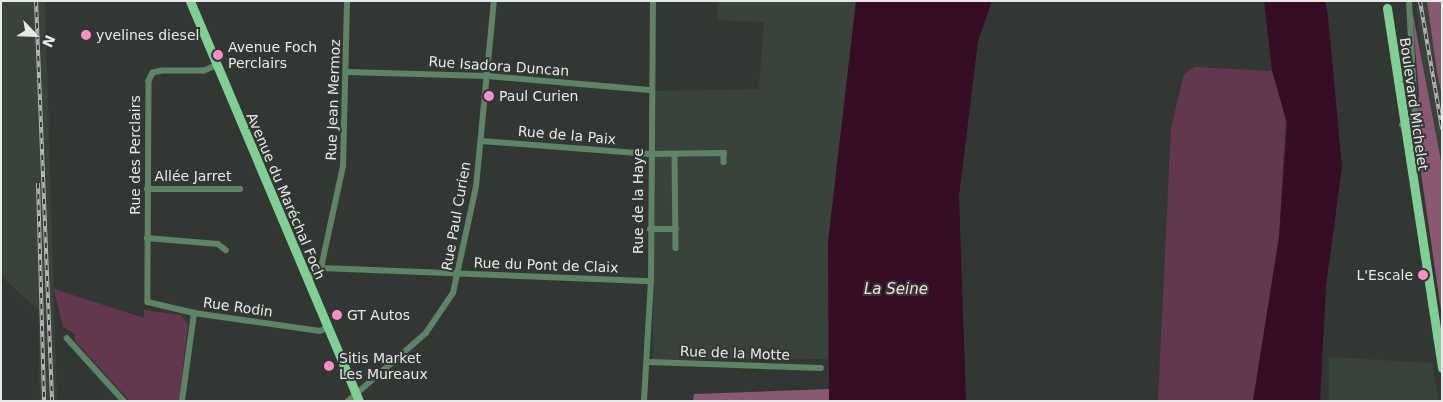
<!DOCTYPE html>
<meta charset="utf-8">
<style>
body{margin:0}
#map{position:relative;width:1443px;height:402px;overflow:hidden;background:#333734;font-family:"DejaVu Sans",sans-serif}
div>[style]{position:absolute}
.built>*{inset:0;background:#3a423c}
.green>*{inset:0;background:#63374e}
.forest>*{inset:0;background:#8a5872}
.water>*{inset:0;background:#370c25}
.minor>*{height:5.5px;margin:-2.75px;padding:0 2.75px;transform-origin:2.75px;border-radius:2.75px;background:#5e8367}
.primary>*{height:9px;margin:-4.5px;padding:0 4.5px;transform-origin:4.5px;border-radius:4.5px;background:#80d096}
.rail>*{height:4px;margin-top:-2px;transform-origin:0;background:repeating-linear-gradient(90deg,#333734 0 5.5px,#b4b7b5 0 11px);box-sizing:border-box;border-block:1px solid #b4b7b5}
.dots>*{width:14px;height:14px;translate:-50% -50%;box-sizing:border-box;border:2px solid #333734;border-radius:50%}
span{translate:-50% -50%;white-space:nowrap;text-align:center;line-height:1.15;-webkit-text-stroke:4px #333734;paint-order:stroke}
.poi-label{font-size:14px;color:#e6e9e7}
.left{translate:0 -50%;text-align:left}
.right{translate:-100% -50%;text-align:right}
.street-label{font-size:14px;color:#e6e9e7}
.water-label{font-size:15px;color:#f9d7e7;font-style:italic}
.frame{position:absolute;inset:0;border:2px solid #e6e9e7;pointer-events:none}
.north{position:absolute;left:10px;top:10px;width:50px;height:50px;-webkit-text-stroke:4px #333734;paint-order:stroke;rotate:114deg;font-size:14px;font-weight:700;line-height:20px;text-align:center;color:#e6e9e7}
.north::after{content:'';display:block;margin:auto;width:18px;height:22px;background:#e6e9e7;clip-path:polygon(50% 0,100% 100%,50% 72%,0 100%)}
</style>
<div id="map">
<div class="built">
<i style="clip-path:polygon(1px 1px,45px 1px,57px 401px,40px 401px,38px 310px,1px 276px)"></i>
<i style="clip-path:polygon(718px 1px,856px 1px,828px 242px,828px 359px,653px 360px,654px 91px,759px 89px,764px 22px,717px 20px)"></i>
<i style="clip-path:polygon(1416px 1px,1427px 1px,1442px 97px,1442px 166px,1425px 91px)"></i>
<i style="clip-path:polygon(1329px 357px,1432px 363px,1439px 401px,1329px 401px)"></i>
</div>
<div class="green">
<i style="clip-path:polygon(1195px 67px,1272px 71px,1286px 113px,1279px 237px,1253px 401px,1158px 401px,1171px 128px,1184px 74px)"></i>
<i style="clip-path:polygon(54px 289px,144px 318px,144px 310px,181px 315px,188px 325px,179px 401px,130px 401px,74px 340px,75px 334px,63px 327px)"></i>
</div>
<div class="forest">
<i style="clip-path:polygon(1427px 1px,1442px 1px,1442px 97px,1437px 72px)"></i>
<i style="clip-path:polygon(1412px 9px,1442px 166px,1442px 317px,1415px 132px,1419px 96px)"></i>
<i style="clip-path:polygon(829px 389px,829px 401px,693px 401px,694px 394px)"></i>
</div>
<div class="water">
<i style="clip-path:polygon(856px 1px,992px 1px,978px 41px,959px 196px,966px 401px,829px 401px,828px 242px)"></i>
<i style="clip-path:polygon(1264px 1px,1325px 1px,1328px 16px,1342px 167px,1326px 286px,1320px 401px,1253px 401px,1279px 237px,1287px 123px,1272px 71px)"></i>
</div>
<div class="minor">
<i style="left:216px;top:66px;width:13px;rotate:157deg"></i>
<i style="left:204px;top:71px;width:42px;rotate:180deg"></i>
<i style="left:162px;top:71px;width:9px;rotate:167deg"></i>
<i style="left:153px;top:73px;width:9px;rotate:117deg"></i>
<i style="left:149px;top:81px;width:221px;rotate:90.3deg"></i>
<i style="left:148px;top:302px;width:47px;rotate:13.4deg"></i>
<i style="left:194px;top:313px;width:127px;rotate:8.1deg"></i>
<i style="left:320px;top:331px;width:7px;rotate:-27deg"></i>
<i style="left:347px;top:72px;width:140px;rotate:1.6deg"></i>
<i style="left:487px;top:76px;width:163px;rotate:4.9deg"></i>
<i style="left:1402px;top:125px;width:16px;rotate:-35deg"></i>
<i style="left:1415px;top:116px;width:115px;rotate:-93deg"></i>
<i style="left:481px;top:141px;width:169px;rotate:4.4deg"></i>
<i style="left:650px;top:154px;width:74px;rotate:-0.8deg"></i>
<i style="left:724px;top:153px;width:9px;rotate:90deg"></i>
<i style="left:675px;top:154px;width:94px;rotate:89.4deg"></i>
<i style="left:147px;top:189px;width:93px"></i>
<i style="left:650px;top:229px;width:26px"></i>
<i style="left:147px;top:238px;width:71px;rotate:4.8deg"></i>
<i style="left:218px;top:244px;width:10px;rotate:37deg"></i>
<i style="left:321px;top:268px;width:330px;rotate:2.3deg"></i>
<i style="left:307px;top:279px;width:18px;rotate:-38deg"></i>
<i style="left:321px;top:268px;width:104px;rotate:-77.8deg"></i>
<i style="left:343px;top:166px;width:165px;rotate:-88.6deg"></i>
<i style="left:67px;top:338px;width:85px;rotate:47.9deg"></i>
<i style="left:649px;top:362px;width:172px;rotate:2deg"></i>
<i style="left:182px;top:401px;width:89px;rotate:-82.2deg"></i>
<i style="left:348px;top:401px;width:103px;rotate:-41.1deg"></i>
<i style="left:426px;top:333px;width:48px;rotate:-56deg"></i>
<i style="left:453px;top:293px;width:108px;rotate:-77.8deg"></i>
<i style="left:476px;top:187px;width:187px;rotate:-84.5deg"></i>
<i style="left:644px;top:401px;width:120px;rotate:-86.7deg"></i>
<i style="left:651px;top:281px;width:280px;rotate:-89.6deg"></i>
</div>
<div class="primary">
<i style="left:190px;top:1px;width:434px;rotate:67.1deg"></i>
<i style="left:1387px;top:8px;width:364px;rotate:81.3deg"></i>
</div>
<div class="rail">
<i style="left:36px;top:1px;width:400px;rotate:87.7deg"></i>
<i style="left:1420px;top:1px;width:130px;rotate:80.2deg"></i>
<i style="left:38px;top:183px;width:218px;rotate:88.4deg"></i>
</div>
<div class="dots">
<i style="left:86px;top:35px;background:#fa8fc7"></i>
<i style="left:218px;top:55px;background:#fa8fc7"></i>
<i style="left:489px;top:96px;background:#fa8fc7"></i>
<i style="left:1423px;top:275px;background:#fa8fc7"></i>
<i style="left:337px;top:315px;background:#fa8fc7"></i>
<i style="left:329px;top:366px;background:#fa8fc7"></i>
</div>
<div class="poi-label">
<span class="left" style="left:96px;top:35px">yvelines diesel</span>
<span class="left" style="left:228px;top:55px">Avenue Foch<br>Perclairs</span>
<span class="left" style="left:499px;top:96px">Paul Curien</span>
<span class="right" style="left:1413px;top:275px">L'Escale</span>
<span class="left" style="left:347px;top:315px">GT Autos</span>
<span class="left" style="left:339px;top:366px">Sitis Market<br>Les Mureaux</span>
</div>
<div class="street-label">
<span style="left:499px;top:66px;rotate:4deg">Rue Isadora Duncan</span>
<span style="left:333px;top:100px;rotate:-88deg">Rue Jean Mermoz</span>
<span style="left:1414px;top:104px;rotate:82deg">Boulevard Michelet</span>
<span style="left:567px;top:135px;rotate:5deg">Rue de la Paix</span>
<span style="left:135px;top:155px;rotate:-90deg">Rue des Perclairs</span>
<span style="left:193px;top:176px">Allée Jarret</span>
<span style="left:286px;top:196px;rotate:67deg">Avenue du Maréchal Foch</span>
<span style="left:638px;top:201px;rotate:-90deg">Rue de la Haye</span>
<span style="left:456px;top:216px;rotate:-80deg">Rue Paul Curien</span>
<span style="left:546px;top:265px;rotate:2deg">Rue du Pont de Claix</span>
<span style="left:238px;top:307px;rotate:8deg">Rue Rodin</span>
<span style="left:735px;top:353px;rotate:2deg">Rue de la Motte</span>
</div>
<div class="water-label">
<span style="left:896px;top:290px">La Seine</span>
</div>
<div class="frame"></div>
<div class="north">N</div>
</div>
